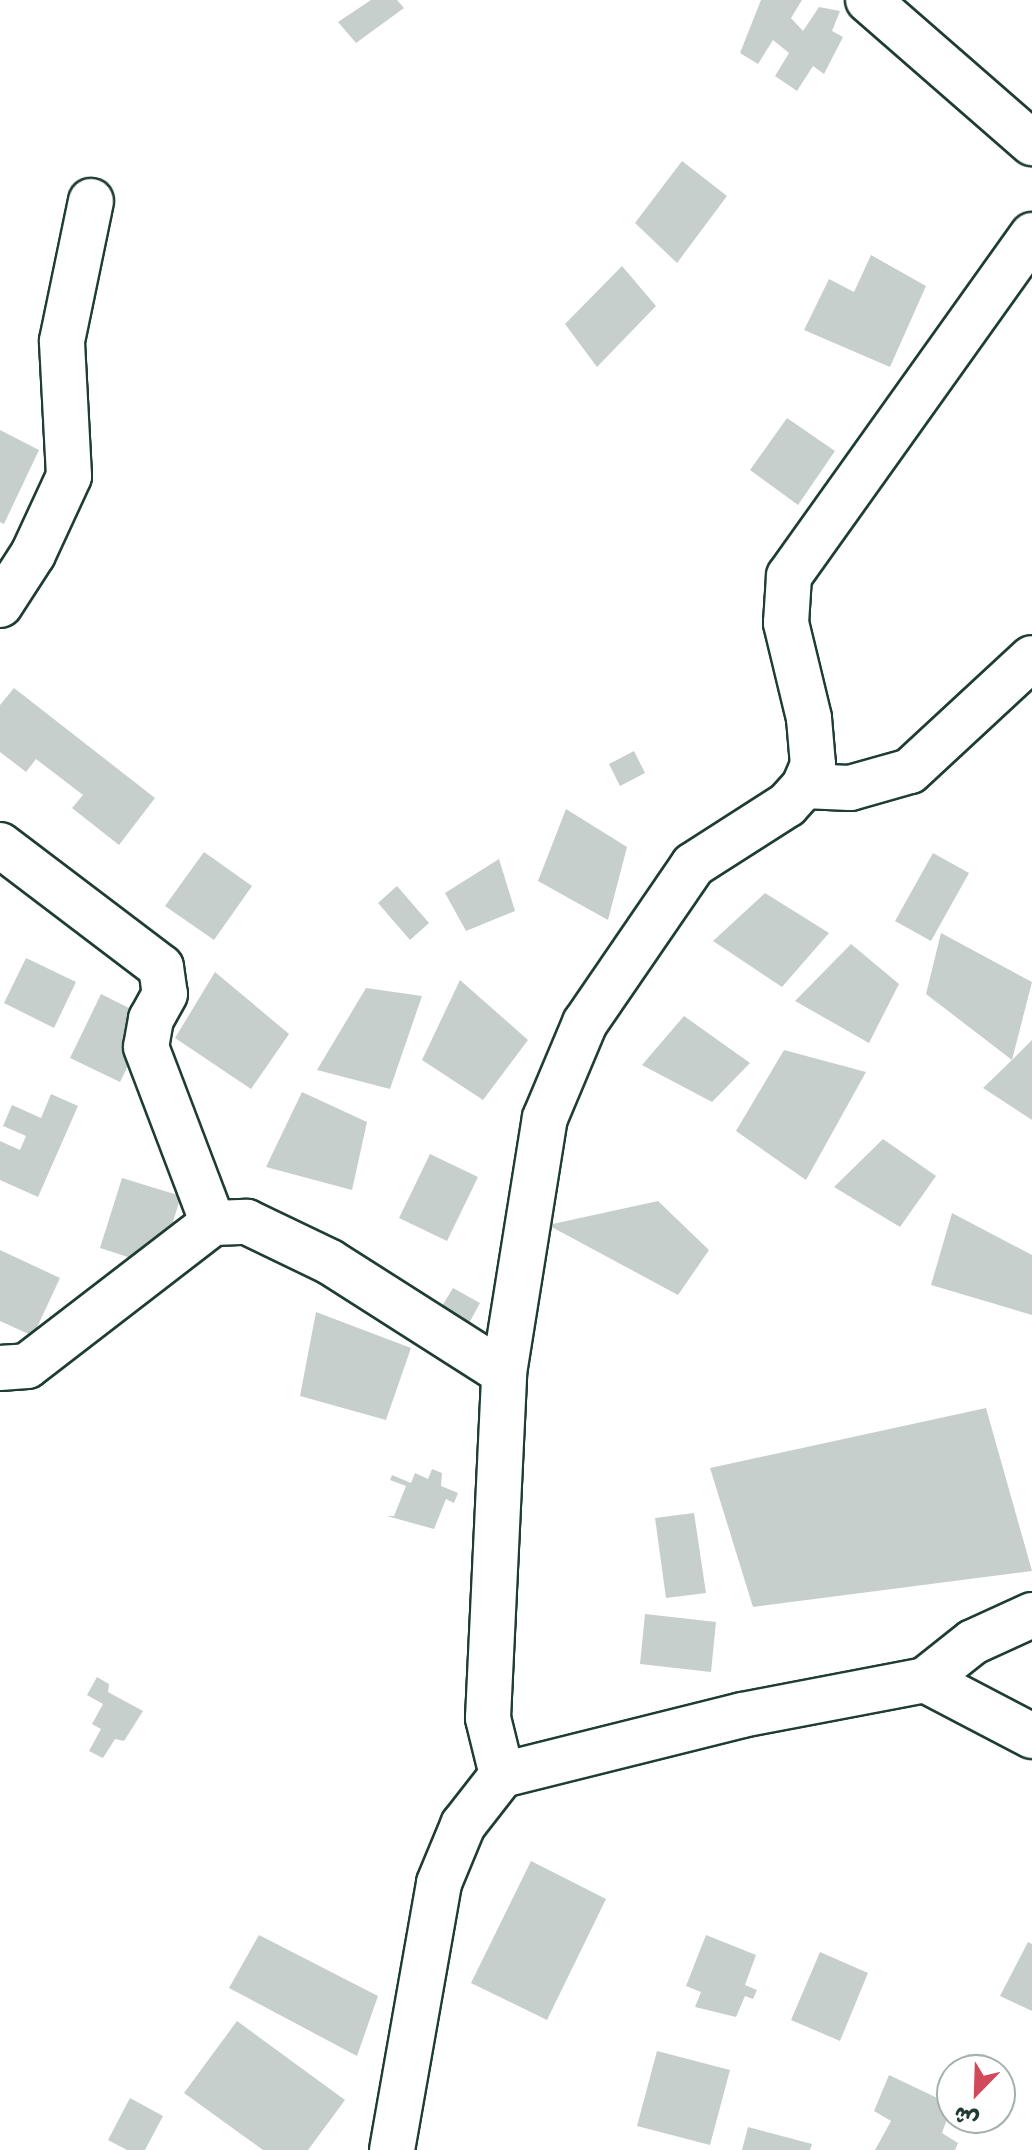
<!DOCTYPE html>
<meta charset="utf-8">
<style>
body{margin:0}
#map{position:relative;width:1032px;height:2150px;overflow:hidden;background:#fff;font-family:Dekko,"Playpen Sans Arabic",sans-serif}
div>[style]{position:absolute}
.building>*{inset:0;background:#c7cfcc}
.roads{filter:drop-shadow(2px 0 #1f3d34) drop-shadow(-2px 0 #1f3d34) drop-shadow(0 2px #1f3d34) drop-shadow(0 -2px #1f3d34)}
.minor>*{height:44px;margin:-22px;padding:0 22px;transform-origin:22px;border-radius:22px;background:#fff}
span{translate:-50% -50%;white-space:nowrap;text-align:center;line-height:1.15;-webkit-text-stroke:7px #fff;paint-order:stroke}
.north{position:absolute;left:936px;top:2054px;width:80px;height:80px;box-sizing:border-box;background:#fff;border:2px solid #a5b1ae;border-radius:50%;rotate:203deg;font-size:22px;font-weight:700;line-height:32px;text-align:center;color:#1f3d34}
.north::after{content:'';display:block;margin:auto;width:28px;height:36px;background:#d1495b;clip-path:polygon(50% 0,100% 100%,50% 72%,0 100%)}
</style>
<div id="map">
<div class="building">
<i style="clip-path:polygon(371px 0,397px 0,404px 8px,356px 43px,338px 22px)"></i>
<i style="clip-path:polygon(761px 0,802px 0,791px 18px,803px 31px,819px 7px,840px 11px,832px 31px,843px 37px,824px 74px,813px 66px,797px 91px,775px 76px,789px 53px,773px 40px,758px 64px,740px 53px)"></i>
<i style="clip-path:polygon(682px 161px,727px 196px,677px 263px,635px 223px)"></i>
<i style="clip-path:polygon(871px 255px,926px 286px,890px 367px,804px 330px,829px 279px,854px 292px)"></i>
<i style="clip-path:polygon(622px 266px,656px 306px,597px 367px,565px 324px)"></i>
<i style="clip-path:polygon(787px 418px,835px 451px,798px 505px,750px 470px)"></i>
<i style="clip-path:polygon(0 430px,39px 450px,4px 524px,0 522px)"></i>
<i style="clip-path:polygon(14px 688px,155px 798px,119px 845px,72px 808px,83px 795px,36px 759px,26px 772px,0 752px,0 705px)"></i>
<i style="clip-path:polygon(634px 751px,645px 773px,620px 786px,609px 764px)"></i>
<i style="clip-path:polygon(566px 809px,627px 847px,608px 920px,538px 881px)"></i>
<i style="clip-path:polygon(204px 852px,252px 886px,214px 940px,165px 906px)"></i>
<i style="clip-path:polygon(933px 853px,969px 873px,931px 941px,895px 921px)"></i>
<i style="clip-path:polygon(499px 859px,515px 911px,466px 931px,445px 893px)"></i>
<i style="clip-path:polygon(397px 886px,429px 923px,410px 940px,378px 903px)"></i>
<i style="clip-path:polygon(765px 893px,829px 933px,782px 987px,713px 941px)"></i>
<i style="clip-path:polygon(941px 933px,1032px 982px,1012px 1060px,1032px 1040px,1032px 1120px,983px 1088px,1012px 1060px,926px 994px)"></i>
<i style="clip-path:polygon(851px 944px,899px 984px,869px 1043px,795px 1001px)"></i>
<i style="clip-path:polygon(26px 958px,76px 982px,54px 1028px,4px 1003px)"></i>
<i style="clip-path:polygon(215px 972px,289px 1034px,251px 1089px,175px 1038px)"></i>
<i style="clip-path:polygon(460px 980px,528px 1040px,483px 1100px,422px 1060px)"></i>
<i style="clip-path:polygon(366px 988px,422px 996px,390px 1089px,317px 1070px)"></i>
<i style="clip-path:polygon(101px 994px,151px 1019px,120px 1082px,70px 1058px)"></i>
<i style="clip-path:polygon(684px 1016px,750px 1063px,712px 1102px,642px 1065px)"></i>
<i style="clip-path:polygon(784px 1050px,866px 1072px,806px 1180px,736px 1131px)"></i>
<i style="clip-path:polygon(302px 1092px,367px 1122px,352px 1190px,266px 1167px)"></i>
<i style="clip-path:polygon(51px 1094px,78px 1106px,38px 1197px,0 1180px,0 1141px,20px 1150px,26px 1136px,3px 1126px,12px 1105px,41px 1118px)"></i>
<i style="clip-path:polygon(883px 1139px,936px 1176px,900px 1227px,834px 1187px)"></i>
<i style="clip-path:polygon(430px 1154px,478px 1177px,447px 1241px,399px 1218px)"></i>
<i style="clip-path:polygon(122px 1178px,181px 1196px,159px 1267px,100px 1248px)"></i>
<i style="clip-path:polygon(658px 1201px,709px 1250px,678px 1295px,548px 1225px)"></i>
<i style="clip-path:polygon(952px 1213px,1032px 1255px,1032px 1315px,931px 1285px)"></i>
<i style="clip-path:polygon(0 1250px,60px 1278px,33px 1336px,0 1321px)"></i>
<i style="clip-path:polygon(453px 1288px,480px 1303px,467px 1327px,439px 1311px)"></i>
<i style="clip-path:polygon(316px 1312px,411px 1348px,386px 1420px,300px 1396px)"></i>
<i style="clip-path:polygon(986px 1408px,1032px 1571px,753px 1607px,710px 1468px)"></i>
<i style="clip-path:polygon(432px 1469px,442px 1473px,441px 1486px,458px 1493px,454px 1503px,446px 1499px,434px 1529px,387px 1516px,394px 1516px,406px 1486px,390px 1480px,392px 1475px,411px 1483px,415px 1473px,428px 1479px)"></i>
<i style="clip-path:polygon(694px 1513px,706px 1593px,666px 1598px,655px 1518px)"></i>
<i style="clip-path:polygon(645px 1614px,716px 1622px,711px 1672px,640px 1664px)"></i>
<i style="clip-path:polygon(97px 1677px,109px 1684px,108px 1692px,143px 1711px,124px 1741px,115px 1739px,103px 1758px,89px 1751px,101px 1729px,92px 1724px,103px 1704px,87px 1695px)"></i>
<i style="clip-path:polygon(531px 1861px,606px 1899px,547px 2020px,471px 1983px)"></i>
<i style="clip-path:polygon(259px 1935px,378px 1996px,357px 2056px,229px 1988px)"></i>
<i style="clip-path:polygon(706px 1935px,756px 1955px,745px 1985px,757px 1990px,753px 1999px,745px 1996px,736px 2017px,695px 2007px,701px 1992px,686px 1986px)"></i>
<i style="clip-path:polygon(1028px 1942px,1032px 1944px,1032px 2011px,1000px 1996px)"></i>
<i style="clip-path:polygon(820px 1952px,868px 1973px,840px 2041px,791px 2020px)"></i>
<i style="clip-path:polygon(237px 2021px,345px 2100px,308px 2150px,263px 2150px,184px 2093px)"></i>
<i style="clip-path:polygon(657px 2051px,730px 2070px,710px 2145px,637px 2126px)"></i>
<i style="clip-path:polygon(889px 2075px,952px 2105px,942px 2133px,958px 2143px,955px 2150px,875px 2150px,891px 2121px,874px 2111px)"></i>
<i style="clip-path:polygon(130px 2098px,163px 2116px,145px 2150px,127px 2150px,108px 2140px)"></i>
<i style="clip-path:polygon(748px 2127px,812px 2144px,810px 2150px,742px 2150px)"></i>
</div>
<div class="roads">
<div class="minor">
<i style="left:868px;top:0;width:218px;rotate:41.1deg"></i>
<i style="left:0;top:605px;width:61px;rotate:-57.1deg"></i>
<i style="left:33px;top:554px;width:86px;rotate:-65.2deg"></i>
<i style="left:69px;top:476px;width:135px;rotate:-93deg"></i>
<i style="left:62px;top:341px;width:143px;rotate:-78.3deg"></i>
<i style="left:804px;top:786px;width:46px;rotate:2.5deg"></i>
<i style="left:850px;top:788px;width:62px;rotate:-15.8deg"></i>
<i style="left:910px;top:771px;width:166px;rotate:-42.8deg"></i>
<i style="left:0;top:845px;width:202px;rotate:37.2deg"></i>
<i style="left:161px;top:967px;width:27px;rotate:82deg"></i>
<i style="left:165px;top:994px;width:29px;rotate:119deg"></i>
<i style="left:151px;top:1019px;width:28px;rotate:100deg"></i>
<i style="left:146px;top:1047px;width:188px;rotate:69.2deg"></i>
<i style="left:0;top:1368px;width:27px;rotate:-4deg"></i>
<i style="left:27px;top:1366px;width:235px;rotate:-37.6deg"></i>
<i style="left:213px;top:1223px;width:34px;rotate:-2deg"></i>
<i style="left:247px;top:1222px;width:92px;rotate:25.7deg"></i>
<i style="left:330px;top:1262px;width:206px;rotate:32.5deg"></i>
<i style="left:925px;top:1680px;width:121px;rotate:27.6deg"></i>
<i style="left:502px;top:1775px;width:59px;rotate:-103.8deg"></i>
<i style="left:488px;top:1718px;width:345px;rotate:-87.3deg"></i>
<i style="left:504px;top:1373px;width:258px;rotate:-80.9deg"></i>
<i style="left:545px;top:1118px;width:103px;rotate:-67.2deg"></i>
<i style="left:585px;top:1023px;width:191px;rotate:-55.6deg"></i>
<i style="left:693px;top:865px;width:112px;rotate:-32.6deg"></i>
<i style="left:787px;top:805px;width:25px;rotate:-48deg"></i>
<i style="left:804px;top:786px;width:23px;rotate:-67deg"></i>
<i style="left:813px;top:765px;width:47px;rotate:-94.9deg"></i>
<i style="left:809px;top:718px;width:98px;rotate:-103.6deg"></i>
<i style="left:786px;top:623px;width:47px;rotate:-86.3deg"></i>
<i style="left:789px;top:576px;width:419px;rotate:-54.5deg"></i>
<i style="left:392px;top:2150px;width:271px;rotate:-80deg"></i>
<i style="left:439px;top:1883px;width:63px;rotate:-67.5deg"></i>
<i style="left:463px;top:1825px;width:63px;rotate:-52deg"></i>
<i style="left:502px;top:1775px;width:247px;rotate:-14deg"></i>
<i style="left:742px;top:1715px;width:186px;rotate:-10.8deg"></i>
<i style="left:925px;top:1680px;width:61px;rotate:-38.4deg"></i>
<i style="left:973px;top:1642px;width:65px;rotate:-24.6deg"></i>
</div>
</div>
<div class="north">ش</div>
</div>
